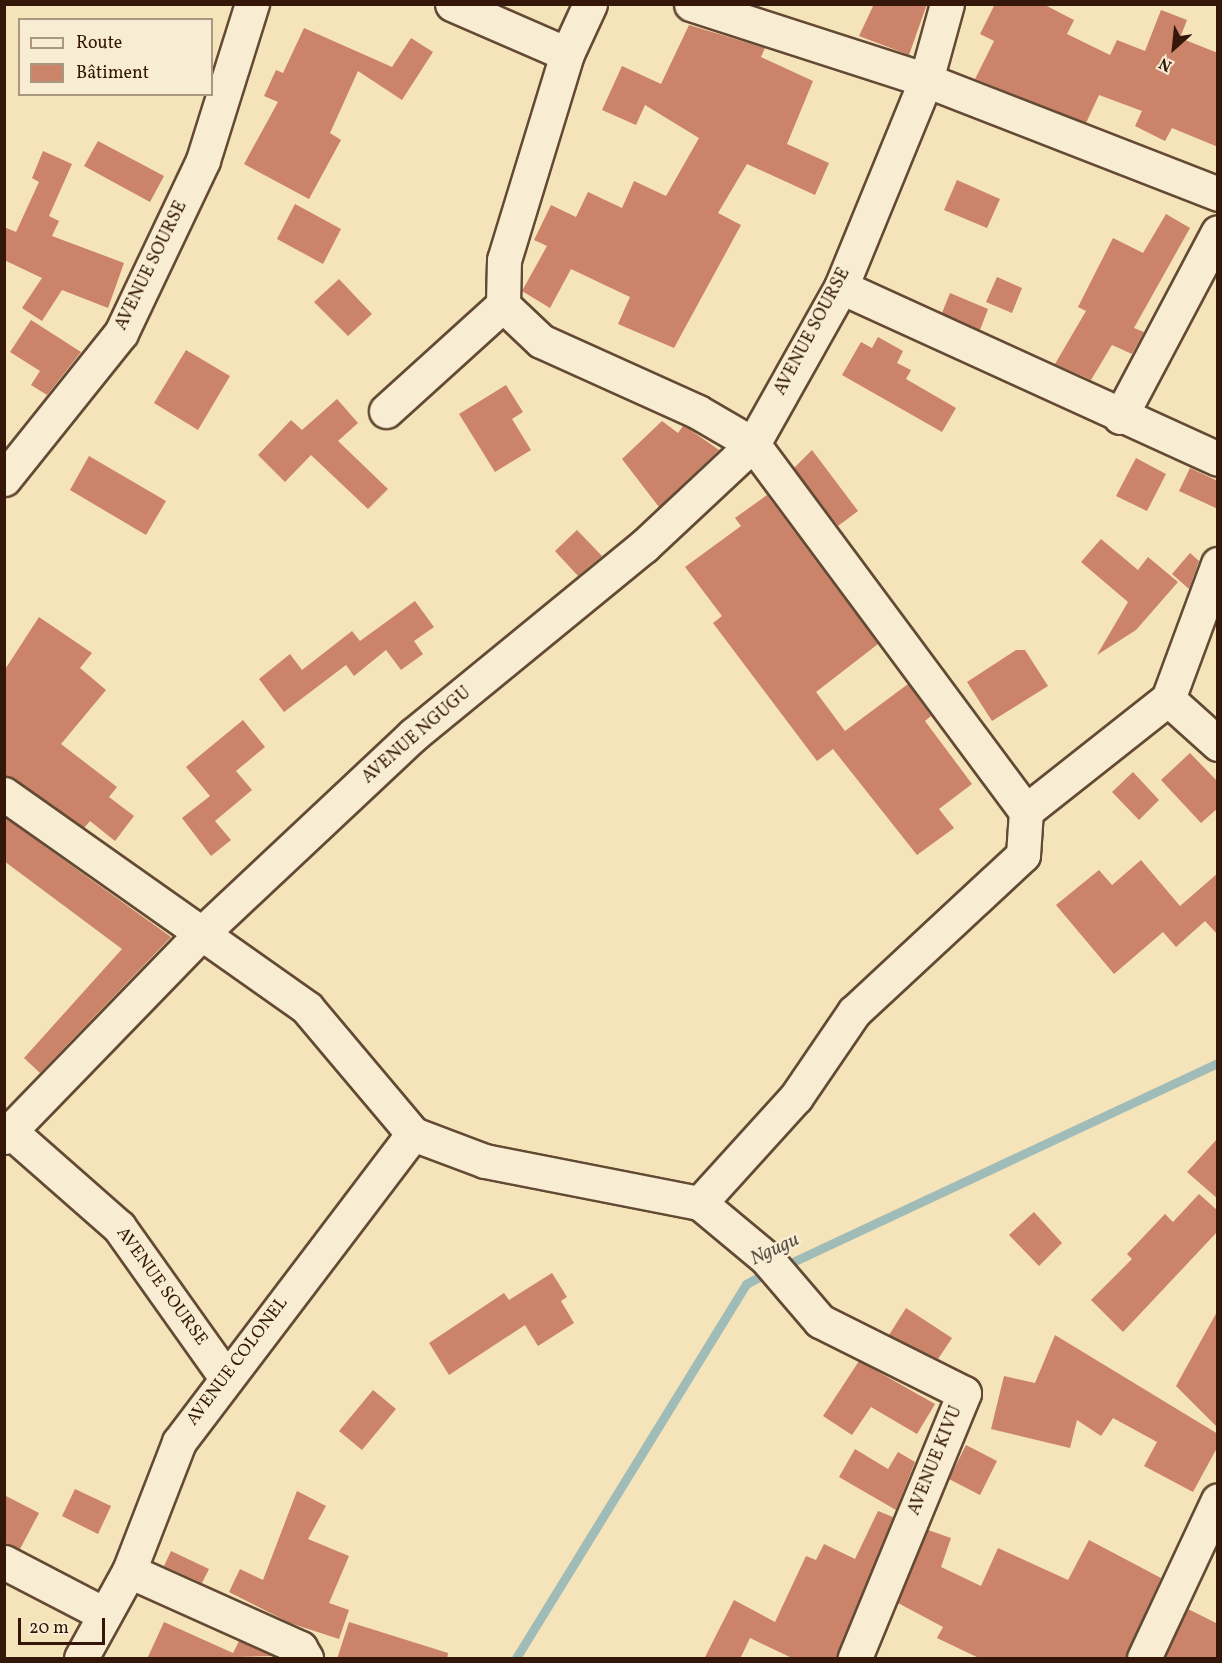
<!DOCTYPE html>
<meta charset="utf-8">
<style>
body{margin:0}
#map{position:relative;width:1222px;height:1663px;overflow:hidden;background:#f5e3b9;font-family:Vollkorn,serif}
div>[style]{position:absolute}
.stream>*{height:9px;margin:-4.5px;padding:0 4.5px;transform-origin:4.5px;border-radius:4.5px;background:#a0bcb9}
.building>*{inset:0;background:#cb836a}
.roads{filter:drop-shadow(2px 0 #644a34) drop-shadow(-2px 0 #644a34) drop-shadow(0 2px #644a34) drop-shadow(0 -2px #644a34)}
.minor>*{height:33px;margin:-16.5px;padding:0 16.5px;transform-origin:16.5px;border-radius:16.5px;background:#f8edd2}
span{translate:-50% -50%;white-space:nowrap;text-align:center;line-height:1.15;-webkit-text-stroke:5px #f8edd2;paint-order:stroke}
.street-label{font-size:18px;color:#341708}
.water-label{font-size:20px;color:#5a5146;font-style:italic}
.frame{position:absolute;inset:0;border:6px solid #341708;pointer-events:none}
.legend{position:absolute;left:18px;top:18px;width:195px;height:78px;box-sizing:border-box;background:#f8edd2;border:2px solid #aa9781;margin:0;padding:8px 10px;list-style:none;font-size:18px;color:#341708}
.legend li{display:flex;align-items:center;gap:12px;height:30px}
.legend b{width:30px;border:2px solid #aa9781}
.north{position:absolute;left:1144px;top:18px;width:60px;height:60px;-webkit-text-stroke:4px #f8edd2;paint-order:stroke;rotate:207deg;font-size:16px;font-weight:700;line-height:24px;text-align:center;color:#341708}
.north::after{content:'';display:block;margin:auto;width:21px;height:27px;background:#341708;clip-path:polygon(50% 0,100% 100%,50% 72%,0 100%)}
.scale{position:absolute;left:18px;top:1618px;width:87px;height:27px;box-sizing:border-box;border:3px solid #341708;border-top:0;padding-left:8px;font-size:18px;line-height:21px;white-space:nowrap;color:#341708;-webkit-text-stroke:4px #f8edd2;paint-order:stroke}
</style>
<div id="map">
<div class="stream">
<i style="left:782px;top:1267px;width:481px;rotate:-25.1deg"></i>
<i style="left:516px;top:1658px;width:439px;rotate:-58.4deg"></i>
<i style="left:746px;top:1284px;width:26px;rotate:-28deg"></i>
</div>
<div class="building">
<i style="clip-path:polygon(874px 4px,927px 4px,909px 55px,859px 36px)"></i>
<i style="clip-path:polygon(995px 4px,1043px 4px,1074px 20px,1067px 34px,1110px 55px,1117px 40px,1145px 51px,1161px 10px,1187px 20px,1180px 38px,1218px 53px,1218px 147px,1172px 128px,1165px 141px,1135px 126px,1142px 111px,1099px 95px,1086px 123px,975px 79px,994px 41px,980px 34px)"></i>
<i style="clip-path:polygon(689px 25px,765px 48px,761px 57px,813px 81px,787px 144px,829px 163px,815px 195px,747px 164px,718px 213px,741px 225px,674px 348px,618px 324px,630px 297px,571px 269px,550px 308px,522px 291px,547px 246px,534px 240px,551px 205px,576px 217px,588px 192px,622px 208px,634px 181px,666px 196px,699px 138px,645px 105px,636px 125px,602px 110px,622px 66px,661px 84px)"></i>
<i style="clip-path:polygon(304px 28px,392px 67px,411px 38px,433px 52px,402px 100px,358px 71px,330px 133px,341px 140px,309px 199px,244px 164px,278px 102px,264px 96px,276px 70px,283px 73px)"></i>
<i style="clip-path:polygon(98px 141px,164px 176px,150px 202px,84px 166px)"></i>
<i style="clip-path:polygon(43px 151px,72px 164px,49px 216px,59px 221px,52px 236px,124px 263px,108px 308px,62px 290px,42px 321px,22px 308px,42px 278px,4px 260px,4px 227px,16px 232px,39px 182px,32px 178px)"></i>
<i style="clip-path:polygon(957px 180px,1000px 199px,987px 228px,944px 210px)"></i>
<i style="clip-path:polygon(295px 204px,341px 229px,323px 264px,277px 239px)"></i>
<i style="clip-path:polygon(1166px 214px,1190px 228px,1134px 328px,1144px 332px,1132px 354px,1112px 345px,1091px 380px,1055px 364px,1086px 311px,1078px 307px,1113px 238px,1143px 253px)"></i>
<i style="clip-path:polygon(997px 277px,1022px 288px,1012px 313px,986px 302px)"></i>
<i style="clip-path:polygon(339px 279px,372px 314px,348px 336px,314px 302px)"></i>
<i style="clip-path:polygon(950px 293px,988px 309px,980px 330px,942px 313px)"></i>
<i style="clip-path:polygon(31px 320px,81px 352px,47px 395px,31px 385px,40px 371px,10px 352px)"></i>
<i style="clip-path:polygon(878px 337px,903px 351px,897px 363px,911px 370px,906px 379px,956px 408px,942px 432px,842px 375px,861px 342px,872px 348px)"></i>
<i style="clip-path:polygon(186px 350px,230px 376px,198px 430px,154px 403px)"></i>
<i style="clip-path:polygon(506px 385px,523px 412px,512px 419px,531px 450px,495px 472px,459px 414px)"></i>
<i style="clip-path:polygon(337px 399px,358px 423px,338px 441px,388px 489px,368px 509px,311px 455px,285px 482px,258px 455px,291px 420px,302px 430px)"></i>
<i style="clip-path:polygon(662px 421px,678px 433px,683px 426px,689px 429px,719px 450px,659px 507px,622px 459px)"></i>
<i style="clip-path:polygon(812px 450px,858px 511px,838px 526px,794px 468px)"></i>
<i style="clip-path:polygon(89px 456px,166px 501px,146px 535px,70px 490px)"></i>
<i style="clip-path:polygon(1136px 458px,1166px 474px,1147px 511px,1116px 496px)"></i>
<i style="clip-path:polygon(1190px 468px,1218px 481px,1218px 509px,1179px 491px)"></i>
<i style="clip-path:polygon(767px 495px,878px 644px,816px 692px,845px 731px,908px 684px,931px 716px,925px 721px,972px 784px,939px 809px,954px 828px,917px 855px,833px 749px,817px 761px,713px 623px,722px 616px,685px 567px,741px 526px,735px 518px)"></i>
<i style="clip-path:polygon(577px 530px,602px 556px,578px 576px,555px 551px)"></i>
<i style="clip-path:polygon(1101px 539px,1138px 570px,1148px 557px,1178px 582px,1136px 630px,1097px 655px,1128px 602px,1081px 562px)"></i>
<i style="clip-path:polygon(1190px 553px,1199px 561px,1189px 589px,1172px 574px)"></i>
<i style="clip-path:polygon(415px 601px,434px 627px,414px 641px,423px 654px,401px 670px,386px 650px,354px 676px,346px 665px,284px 712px,259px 679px,290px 654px,302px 670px,352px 631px,360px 641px)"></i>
<i style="clip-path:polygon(39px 617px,92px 653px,80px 668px,106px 690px,61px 744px,117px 787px,109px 797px,134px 816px,115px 841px,90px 821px,84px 828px,4px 775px,4px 671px)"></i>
<i style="clip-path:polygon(1016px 650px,1025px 650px,1048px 686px,992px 721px,967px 682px)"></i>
<i style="clip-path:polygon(243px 720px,265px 747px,236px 771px,252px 790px,215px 821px,231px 840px,211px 856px,182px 818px,210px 796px,186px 767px)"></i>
<i style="clip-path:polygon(1190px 753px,1218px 782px,1218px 808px,1201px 823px,1161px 780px)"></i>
<i style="clip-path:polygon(1133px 772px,1159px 800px,1139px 820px,1112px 792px)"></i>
<i style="clip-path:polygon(4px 817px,171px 937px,40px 1073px,24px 1058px,122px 949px,4px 861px)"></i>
<i style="clip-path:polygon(1141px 860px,1180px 906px,1218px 873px,1218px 935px,1205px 921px,1176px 947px,1163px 932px,1114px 974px,1056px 905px,1099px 870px,1112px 885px)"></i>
<i style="clip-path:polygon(1218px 1138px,1218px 1199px,1187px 1172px)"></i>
<i style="clip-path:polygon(1199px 1194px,1218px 1211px,1218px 1231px,1123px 1332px,1091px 1300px,1132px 1259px,1127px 1254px,1165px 1214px,1173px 1222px)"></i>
<i style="clip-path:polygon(1034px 1212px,1062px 1243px,1039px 1266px,1009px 1235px)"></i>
<i style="clip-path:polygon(552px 1273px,567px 1297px,561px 1301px,574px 1323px,538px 1346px,525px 1325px,449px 1375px,429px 1343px,504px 1293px,509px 1300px)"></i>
<i style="clip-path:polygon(906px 1308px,952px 1338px,938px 1359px,889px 1335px)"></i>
<i style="clip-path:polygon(1218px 1310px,1218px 1428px,1176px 1386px)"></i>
<i style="clip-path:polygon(1055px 1335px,1218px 1434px,1218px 1446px,1193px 1492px,1144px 1466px,1157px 1442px,1113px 1418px,1101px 1436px,1077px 1420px,1070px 1448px,991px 1429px,1004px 1376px,1035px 1383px)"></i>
<i style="clip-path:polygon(859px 1361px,935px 1404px,917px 1434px,871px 1407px,852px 1435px,823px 1416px)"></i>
<i style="clip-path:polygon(373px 1390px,396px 1409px,362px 1450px,339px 1431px)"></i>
<i style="clip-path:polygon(966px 1445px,997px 1461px,980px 1495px,949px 1479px)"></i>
<i style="clip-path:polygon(855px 1449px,888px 1469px,898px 1452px,915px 1462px,896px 1510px,839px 1477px)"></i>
<i style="clip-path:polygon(75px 1489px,111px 1506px,98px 1534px,62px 1516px)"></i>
<i style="clip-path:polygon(297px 1491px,326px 1506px,308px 1539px,349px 1556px,329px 1603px,349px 1610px,339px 1639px,290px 1623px,229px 1592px,240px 1569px,263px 1580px)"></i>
<i style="clip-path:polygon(4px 1495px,39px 1513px,20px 1549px,4px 1543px)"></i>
<i style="clip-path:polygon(878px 1511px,893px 1517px,837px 1659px,794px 1659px,750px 1638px,740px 1659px,704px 1659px,734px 1600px,775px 1622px,806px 1556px,816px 1560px,824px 1544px,855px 1559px)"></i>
<i style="clip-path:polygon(928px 1530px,951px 1538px,941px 1567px,981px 1586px,998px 1548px,1068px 1580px,1089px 1540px,1161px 1578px,1125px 1659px,981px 1659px,937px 1638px,943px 1627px,898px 1603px)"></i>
<i style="clip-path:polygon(171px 1551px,209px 1569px,202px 1583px,164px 1566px)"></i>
<i style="clip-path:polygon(1188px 1609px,1218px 1624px,1218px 1659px,1164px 1659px)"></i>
<i style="clip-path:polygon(164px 1622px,233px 1653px,239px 1641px,273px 1656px,147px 1659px)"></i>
<i style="clip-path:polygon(349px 1622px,448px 1653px,447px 1659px,337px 1659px)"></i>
</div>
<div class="roads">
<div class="minor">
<i style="left:452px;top:4px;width:125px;rotate:23.5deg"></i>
<i style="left:590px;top:4px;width:55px;rotate:114.7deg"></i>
<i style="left:567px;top:54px;width:215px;rotate:107deg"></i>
<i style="left:504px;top:260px;width:45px;rotate:91.3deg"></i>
<i style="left:503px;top:305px;width:52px;rotate:43.5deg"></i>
<i style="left:541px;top:341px;width:172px;rotate:24.3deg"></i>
<i style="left:698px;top:412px;width:64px;rotate:30.2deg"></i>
<i style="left:753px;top:444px;width:457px;rotate:53.4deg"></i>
<i style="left:1026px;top:811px;width:44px;rotate:93.9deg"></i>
<i style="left:1023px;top:855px;width:231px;rotate:137.1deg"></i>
<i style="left:854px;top:1012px;width:103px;rotate:124.3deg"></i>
<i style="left:796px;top:1097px;width:143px;rotate:132.2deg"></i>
<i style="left:691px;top:4px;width:247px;rotate:17.9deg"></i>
<i style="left:926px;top:80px;width:313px;rotate:21.3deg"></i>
<i style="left:841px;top:287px;width:414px;rotate:24.5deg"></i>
<i style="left:386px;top:411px;width:158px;rotate:-42.2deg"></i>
<i style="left:1120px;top:417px;width:209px;rotate:-62.1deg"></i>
<i style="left:4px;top:479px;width:187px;rotate:-51.3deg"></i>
<i style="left:121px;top:333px;width:191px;rotate:-64.6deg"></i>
<i style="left:203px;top:160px;width:164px;rotate:-72.6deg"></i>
<i style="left:1168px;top:699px;width:67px;rotate:42deg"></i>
<i style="left:4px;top:794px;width:371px;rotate:35.2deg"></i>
<i style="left:307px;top:1008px;width:165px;rotate:49.9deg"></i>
<i style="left:413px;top:1134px;width:77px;rotate:20.6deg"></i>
<i style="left:485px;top:1161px;width:219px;rotate:11.1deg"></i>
<i style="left:700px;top:1203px;width:86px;rotate:39.8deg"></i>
<i style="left:766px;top:1258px;width:83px;rotate:49.4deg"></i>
<i style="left:820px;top:1321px;width:161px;rotate:26.6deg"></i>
<i style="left:964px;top:1393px;width:287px;rotate:112.4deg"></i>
<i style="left:1026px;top:811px;width:181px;rotate:-38.3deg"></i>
<i style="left:1168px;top:699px;width:144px;rotate:-69.7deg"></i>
<i style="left:11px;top:1132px;width:144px;rotate:41.3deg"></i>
<i style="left:119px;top:1227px;width:183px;rotate:54.6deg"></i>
<i style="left:4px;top:1137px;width:280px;rotate:-45.9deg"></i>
<i style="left:199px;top:936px;width:294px;rotate:-43.2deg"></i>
<i style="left:413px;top:735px;width:298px;rotate:-39.3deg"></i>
<i style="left:644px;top:546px;width:149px;rotate:-43.1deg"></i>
<i style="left:753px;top:444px;width:180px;rotate:-60.7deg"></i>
<i style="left:841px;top:287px;width:224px;rotate:-67.7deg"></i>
<i style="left:926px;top:80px;width:79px;rotate:-74.6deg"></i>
<i style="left:4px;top:1562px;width:113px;rotate:27.5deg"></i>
<i style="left:129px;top:1571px;width:188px;rotate:24.2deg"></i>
<i style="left:300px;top:1648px;width:12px;rotate:59deg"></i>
<i style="left:81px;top:1658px;width:99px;rotate:-61.1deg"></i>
<i style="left:129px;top:1571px;width:138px;rotate:-68.8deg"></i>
<i style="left:179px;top:1442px;width:387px;rotate:-52.8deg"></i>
<i style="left:1144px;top:1658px;width:174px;rotate:-64.9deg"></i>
</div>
</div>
<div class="street-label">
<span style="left:152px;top:266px;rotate:-64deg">AVENUE SOURSE</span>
<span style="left:813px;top:332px;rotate:-62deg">AVENUE SOURSE</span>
<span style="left:417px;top:736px;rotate:-41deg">AVENUE NGUGU</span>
<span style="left:161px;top:1287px;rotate:54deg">AVENUE SOURSE</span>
<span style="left:238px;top:1362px;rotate:-53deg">AVENUE COLONEL</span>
<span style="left:936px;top:1461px;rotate:-68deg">AVENUE KIVU</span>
</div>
<div class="water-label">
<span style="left:775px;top:1250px;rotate:-25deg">Ngugu</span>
</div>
<div class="frame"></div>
<ul class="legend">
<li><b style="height:8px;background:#f8edd2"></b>Route</li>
<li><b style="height:16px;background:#cb836a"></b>Bâtiment</li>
</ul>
<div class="north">N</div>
<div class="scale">20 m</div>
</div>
